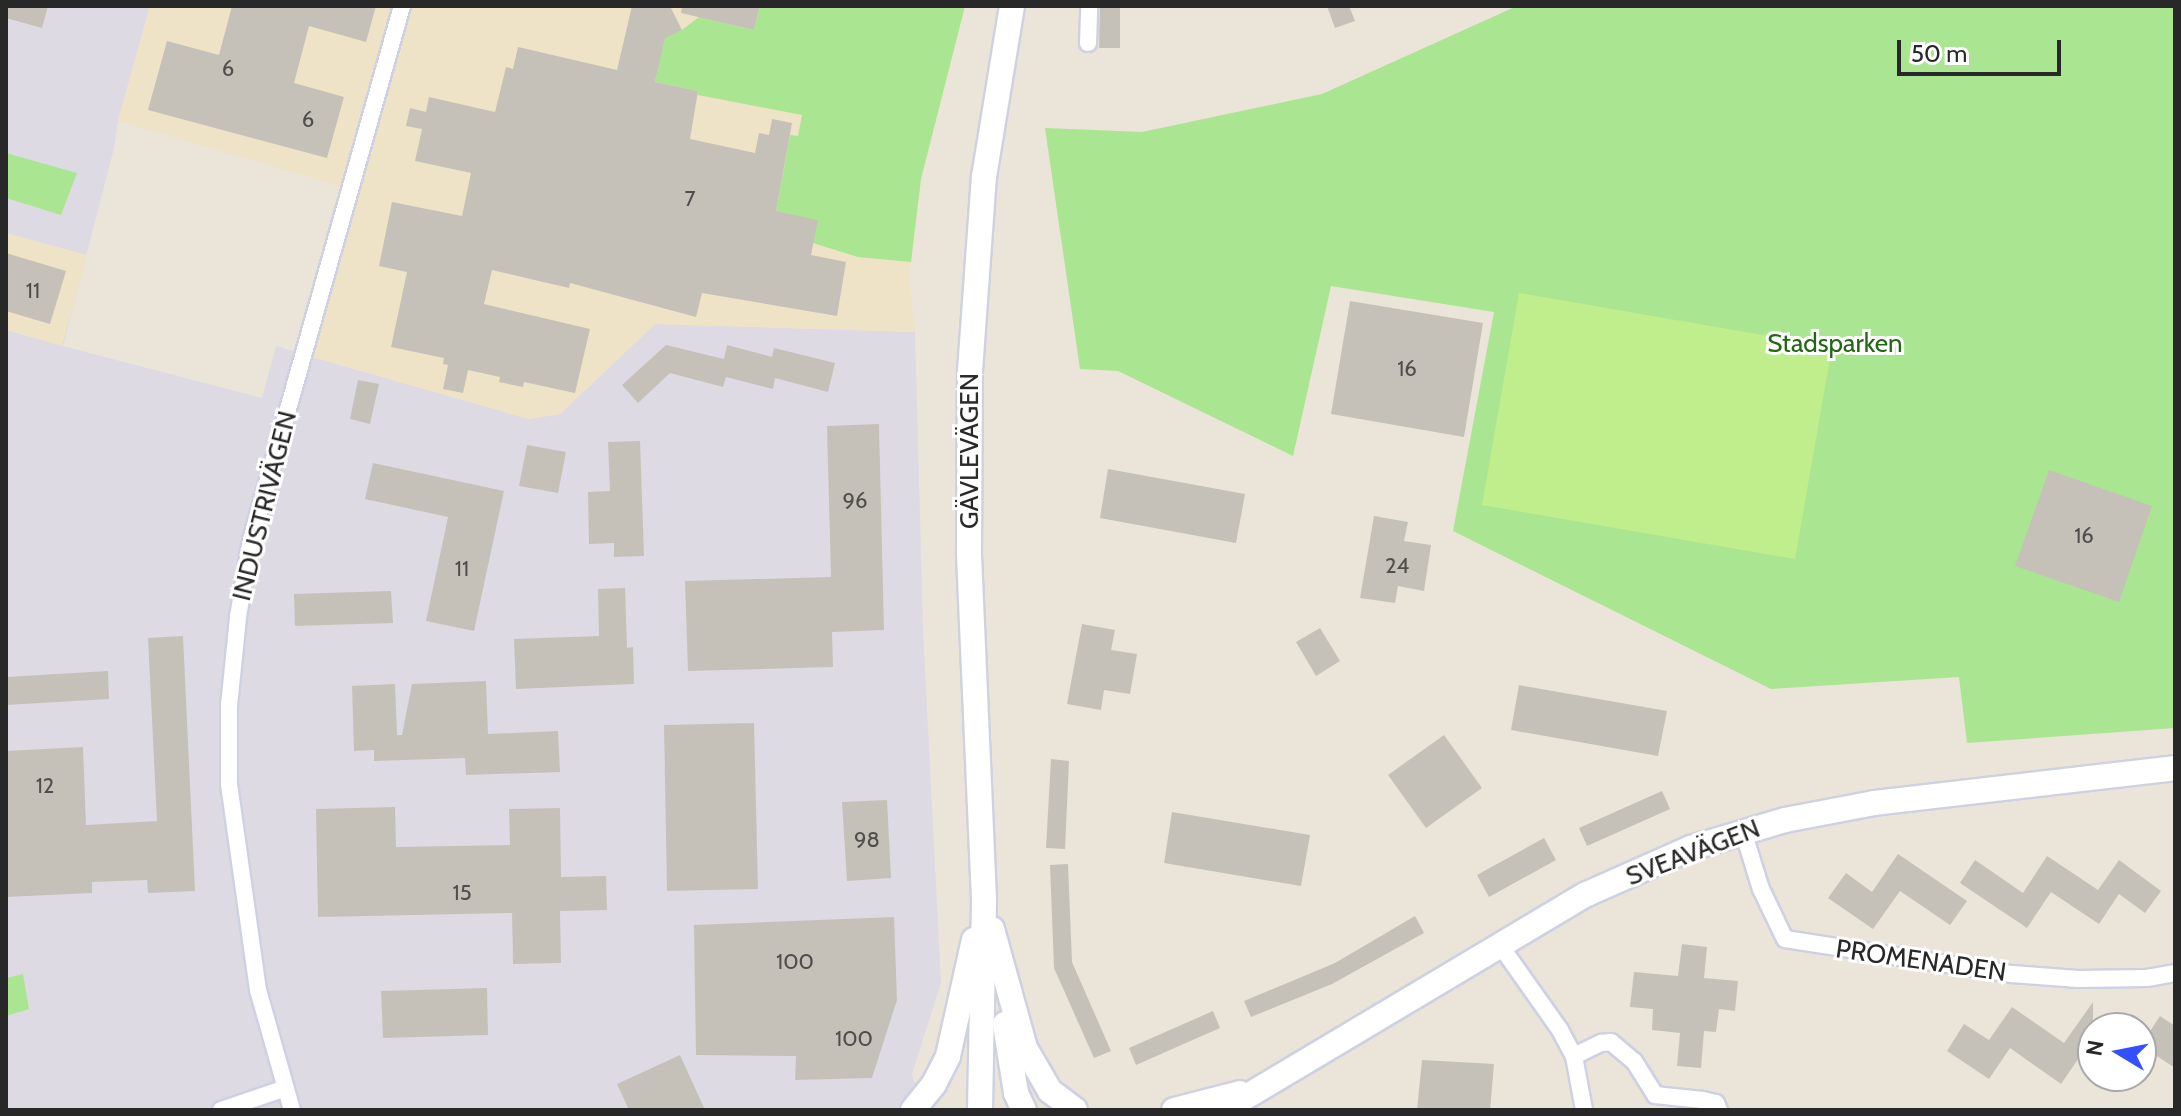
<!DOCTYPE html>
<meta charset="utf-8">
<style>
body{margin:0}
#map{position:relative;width:2181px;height:1116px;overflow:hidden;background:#ebe4d8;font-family:Cabin,sans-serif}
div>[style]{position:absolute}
.industrial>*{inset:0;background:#dddae3}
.education>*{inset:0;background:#eee3c6}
.green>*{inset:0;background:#aae591}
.pitch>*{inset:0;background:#c0ee8c}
.building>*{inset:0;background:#c6c1b8}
.roads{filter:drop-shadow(2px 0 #ced1e2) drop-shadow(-2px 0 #ced1e2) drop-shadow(0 2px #ced1e2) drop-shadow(0 -2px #ced1e2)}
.street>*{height:16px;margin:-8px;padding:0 8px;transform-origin:8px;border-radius:8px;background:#fff}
.secondary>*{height:24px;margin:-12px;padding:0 12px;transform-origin:12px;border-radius:12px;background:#fff}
span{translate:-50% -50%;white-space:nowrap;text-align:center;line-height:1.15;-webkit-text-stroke:6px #fff;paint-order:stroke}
.number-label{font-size:22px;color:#504e4c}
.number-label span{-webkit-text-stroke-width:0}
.park-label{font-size:26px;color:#236716}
.street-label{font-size:26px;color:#282828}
.frame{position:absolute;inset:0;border:8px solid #282828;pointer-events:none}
.north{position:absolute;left:2077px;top:1012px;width:80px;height:80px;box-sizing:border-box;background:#fff;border:2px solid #a9a9a9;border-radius:50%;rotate:280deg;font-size:22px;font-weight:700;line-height:32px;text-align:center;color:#282828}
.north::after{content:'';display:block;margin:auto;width:28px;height:36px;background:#3250ff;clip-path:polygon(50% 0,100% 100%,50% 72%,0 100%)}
.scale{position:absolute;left:1897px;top:40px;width:164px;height:36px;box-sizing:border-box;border:4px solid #282828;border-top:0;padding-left:10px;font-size:24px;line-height:28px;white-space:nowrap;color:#282828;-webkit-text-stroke:6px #fff;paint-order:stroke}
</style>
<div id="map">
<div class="industrial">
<i style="clip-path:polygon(6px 6px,150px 6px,118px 121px,114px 148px,63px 346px,262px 398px,276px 346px,529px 419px,560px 414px,655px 324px,915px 332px,923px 630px,941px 983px,912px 1074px,915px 1085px,927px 1095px,913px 1110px,6px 1110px)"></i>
</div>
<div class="education">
<i style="clip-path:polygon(150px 6px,965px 6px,921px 179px,909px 279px,915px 332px,655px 324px,560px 414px,529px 419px,304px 355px,350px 189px,118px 121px)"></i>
<i style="clip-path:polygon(6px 233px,87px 255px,62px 346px,6px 330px)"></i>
</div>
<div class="green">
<i style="clip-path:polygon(760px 6px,965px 6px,921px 179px,911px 262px,858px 257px,813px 243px,776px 211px,790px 135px,798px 136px,802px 115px,698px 95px,698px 91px,655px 82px,665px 35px,682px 30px,699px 17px,754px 30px)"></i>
<i style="clip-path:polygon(1517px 6px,2175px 6px,2175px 728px,1967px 743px,1959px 677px,1771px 689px,1453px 531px,1494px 312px,1331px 286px,1293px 456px,1118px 371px,1080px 369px,1045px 128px,1142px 132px,1322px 94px)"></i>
<i style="clip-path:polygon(6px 153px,77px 173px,61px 215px,6px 198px)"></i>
<i style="clip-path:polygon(23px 974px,29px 1009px,6px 1016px,6px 978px)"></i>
</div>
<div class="pitch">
<i style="clip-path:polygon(1519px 293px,1832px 347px,1795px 559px,1482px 505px)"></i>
</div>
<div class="building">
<i style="clip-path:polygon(6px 6px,48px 6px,42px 28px,6px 18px)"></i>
<i style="clip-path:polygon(232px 6px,376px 6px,366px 42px,309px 26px,294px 83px,344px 97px,327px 158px,148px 110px,167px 41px,219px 55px)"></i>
<i style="clip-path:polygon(632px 6px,670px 6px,682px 30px,665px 38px,655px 82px,698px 91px,690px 139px,755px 153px,759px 133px,769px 135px,772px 119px,792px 123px,776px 211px,818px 220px,811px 255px,846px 262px,837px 316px,702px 293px,696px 317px,570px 283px,569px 288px,492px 270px,484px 304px,590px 329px,575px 393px,524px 382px,523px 387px,499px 382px,500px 377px,468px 370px,463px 393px,443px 389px,448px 365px,443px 364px,444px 358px,391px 347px,407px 272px,379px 266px,392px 202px,462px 216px,471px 173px,415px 161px,422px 129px,406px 126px,410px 108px,426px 112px,429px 97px,495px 112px,506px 67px,513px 69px,518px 47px,617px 70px)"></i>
<i style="clip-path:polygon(682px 6px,760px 6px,754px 30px,681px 13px)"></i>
<i style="clip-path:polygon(1100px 6px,1120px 6px,1120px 48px,1099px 48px)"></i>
<i style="clip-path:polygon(1327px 6px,1349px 6px,1355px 21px,1335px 28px)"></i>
<i style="clip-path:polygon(6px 253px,66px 271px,50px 324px,6px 311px)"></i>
<i style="clip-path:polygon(1350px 301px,1483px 323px,1464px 437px,1331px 414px)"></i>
<i style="clip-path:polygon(666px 345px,724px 359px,727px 345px,772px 357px,774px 348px,835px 363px,828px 392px,775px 378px,773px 389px,726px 377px,723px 387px,670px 373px,638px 403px,622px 385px)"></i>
<i style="clip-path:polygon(358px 380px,379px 384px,370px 424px,350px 419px)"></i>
<i style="clip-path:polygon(879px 424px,884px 630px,832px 632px,833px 667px,688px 671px,685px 581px,831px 577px,827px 426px)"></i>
<i style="clip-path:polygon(640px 441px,644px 556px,614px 557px,614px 543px,589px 544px,588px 492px,610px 491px,608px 442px)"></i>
<i style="clip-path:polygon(527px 445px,566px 452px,558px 493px,519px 486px)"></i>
<i style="clip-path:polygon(373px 463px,504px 491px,474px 631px,426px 621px,448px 517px,365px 499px)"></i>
<i style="clip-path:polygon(1108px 469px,1245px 494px,1236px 543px,1100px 518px)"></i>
<i style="clip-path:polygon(2049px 470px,2152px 506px,2119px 602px,2015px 566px)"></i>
<i style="clip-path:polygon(1374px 516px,1408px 522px,1404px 541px,1431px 545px,1424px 591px,1398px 586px,1395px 603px,1360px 598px)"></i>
<i style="clip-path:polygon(625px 588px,627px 648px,633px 647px,634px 684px,516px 689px,514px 639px,599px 636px,598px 589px)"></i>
<i style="clip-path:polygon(391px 591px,393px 623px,295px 626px,294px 594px)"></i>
<i style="clip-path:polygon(1082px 624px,1115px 630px,1111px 650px,1137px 654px,1130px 694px,1104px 690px,1101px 710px,1067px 704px)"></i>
<i style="clip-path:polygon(1320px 628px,1340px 661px,1316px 676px,1296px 642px)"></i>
<i style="clip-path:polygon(183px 636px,195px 891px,148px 893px,147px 880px,92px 882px,92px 893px,6px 897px,6px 751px,83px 747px,86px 825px,157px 821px,148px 638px)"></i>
<i style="clip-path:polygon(108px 671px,109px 699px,6px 705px,6px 677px)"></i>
<i style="clip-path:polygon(486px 681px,488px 734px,558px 731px,560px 772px,466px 775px,465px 758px,374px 761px,374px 750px,354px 751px,352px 686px,395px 684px,397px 735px,402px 735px,412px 684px)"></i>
<i style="clip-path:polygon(1519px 685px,1667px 711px,1658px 756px,1511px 730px)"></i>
<i style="clip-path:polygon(754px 723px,758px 889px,667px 891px,664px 725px)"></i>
<i style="clip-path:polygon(1444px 735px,1482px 788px,1426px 828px,1388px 775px)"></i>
<i style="clip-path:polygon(1051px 759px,1069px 761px,1065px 849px,1046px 848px)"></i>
<i style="clip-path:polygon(1662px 791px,1670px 809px,1587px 846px,1579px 828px)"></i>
<i style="clip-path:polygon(887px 800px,891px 878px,847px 881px,842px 802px)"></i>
<i style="clip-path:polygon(395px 807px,396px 847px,510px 845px,509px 809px,560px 808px,561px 877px,606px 876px,607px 910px,560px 911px,561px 963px,513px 964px,512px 913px,318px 917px,316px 809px)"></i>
<i style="clip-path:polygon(1172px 812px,1310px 835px,1301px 886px,1164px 863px)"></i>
<i style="clip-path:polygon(1544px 838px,1556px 860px,1489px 897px,1477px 875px)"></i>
<i style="clip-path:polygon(1898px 854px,1967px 901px,1950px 925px,1900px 891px,1873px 929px,1828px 898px,1846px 873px,1872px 892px)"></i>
<i style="clip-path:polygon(2047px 856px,2098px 890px,2119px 860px,2161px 891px,2145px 913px,2119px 894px,2099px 924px,2051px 892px,2027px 928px,1960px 883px,1975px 860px,2023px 893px)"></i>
<i style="clip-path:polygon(1068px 864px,1072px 962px,1111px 1051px,1094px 1058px,1054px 968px,1050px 865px)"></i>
<i style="clip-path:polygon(1415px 916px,1424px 933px,1332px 984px,1251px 1017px,1244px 1001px,1335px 963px)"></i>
<i style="clip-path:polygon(894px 917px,897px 1000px,872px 1078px,795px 1080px,796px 1056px,696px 1055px,694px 925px)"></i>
<i style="clip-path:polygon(1682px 944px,1707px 947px,1704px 978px,1738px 981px,1735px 1011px,1719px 1009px,1716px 1032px,1704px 1031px,1701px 1068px,1677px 1066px,1680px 1033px,1652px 1030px,1653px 1009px,1630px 1007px,1634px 972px,1678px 976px)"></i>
<i style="clip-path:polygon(487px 988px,488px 1035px,383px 1038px,381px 991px)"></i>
<i style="clip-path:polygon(2093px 1002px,2093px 1060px,2083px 1052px,2061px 1084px,2010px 1048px,1989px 1079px,1947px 1051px,1964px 1024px,1989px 1040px,2012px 1007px,2064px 1043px)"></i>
<i style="clip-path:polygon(1213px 1011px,1220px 1028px,1136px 1065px,1129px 1048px)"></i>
<i style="clip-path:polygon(2160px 1016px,2175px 1026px,2175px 1068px,2157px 1056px,2141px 1080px,2141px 1045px)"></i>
<i style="clip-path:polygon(680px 1055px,705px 1110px,629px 1110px,617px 1084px)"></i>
<i style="clip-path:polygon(1422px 1060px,1494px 1064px,1490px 1110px,1417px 1110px)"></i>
</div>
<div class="roads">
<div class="street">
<i style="left:1088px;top:43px;width:37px;rotate:-88deg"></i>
<i style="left:1743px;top:831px;width:61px;rotate:72.8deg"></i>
<i style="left:1761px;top:889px;width:55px;rotate:64.4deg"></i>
<i style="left:1785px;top:939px;width:230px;rotate:8.8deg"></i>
<i style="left:2012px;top:974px;width:66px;rotate:4.3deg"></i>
<i style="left:2078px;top:979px;width:69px;rotate:-0.8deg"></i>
<i style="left:2147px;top:978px;width:28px;rotate:-10deg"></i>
<i style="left:1500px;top:945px;width:104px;rotate:54.8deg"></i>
<i style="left:1560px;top:1030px;width:30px;rotate:62deg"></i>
<i style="left:1574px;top:1056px;width:55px;rotate:79.5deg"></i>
<i style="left:1574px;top:1056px;width:30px;rotate:-26deg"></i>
<i style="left:1601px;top:1043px;width:10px;rotate:-6deg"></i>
<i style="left:1611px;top:1042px;width:30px;rotate:40deg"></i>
<i style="left:1634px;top:1061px;width:40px;rotate:58deg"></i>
<i style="left:1655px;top:1095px;width:48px;rotate:5.9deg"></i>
<i style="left:1703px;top:1100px;width:13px;rotate:13deg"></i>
<i style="left:1716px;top:1103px;width:8px;rotate:67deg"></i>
<i style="left:221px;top:1110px;width:65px;rotate:-18.7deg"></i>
<i style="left:292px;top:1110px;width:125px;rotate:-105.8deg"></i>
<i style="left:258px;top:990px;width:208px;rotate:-98deg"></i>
<i style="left:229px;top:784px;width:78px;rotate:-90deg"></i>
<i style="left:229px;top:706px;width:89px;rotate:-84.2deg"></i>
<i style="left:238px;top:617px;width:78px;rotate:-80.4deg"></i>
<i style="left:251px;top:540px;width:555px;rotate:-74.21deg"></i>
</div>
<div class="secondary">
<i style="left:992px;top:929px;width:123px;rotate:74.5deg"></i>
<i style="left:1025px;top:1048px;width:50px;rotate:59.8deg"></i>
<i style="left:1050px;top:1091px;width:31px;rotate:37deg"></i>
<i style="left:1005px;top:1024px;width:70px;rotate:80.9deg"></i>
<i style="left:1016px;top:1093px;width:19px;rotate:65deg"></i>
<i style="left:913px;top:1110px;width:33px;rotate:-51deg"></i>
<i style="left:934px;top:1084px;width:31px;rotate:-63deg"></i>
<i style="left:948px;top:1056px;width:119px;rotate:-77.4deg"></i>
<i style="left:980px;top:1110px;width:211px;rotate:-88.9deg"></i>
<i style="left:984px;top:899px;width:346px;rotate:-92.5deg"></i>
<i style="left:969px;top:553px;width:182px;rotate:-89.7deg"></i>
<i style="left:970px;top:371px;width:195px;rotate:-85.9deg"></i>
<i style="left:984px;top:177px;width:173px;rotate:-80.7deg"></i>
<i style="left:1174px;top:1110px;width:68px;rotate:-14.4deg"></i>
<i style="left:1224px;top:1110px;width:422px;rotate:-30.8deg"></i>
<i style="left:1587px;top:894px;width:114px;rotate:-23.9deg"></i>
<i style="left:1691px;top:848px;width:98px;rotate:-16.6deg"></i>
<i style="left:1785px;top:820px;width:91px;rotate:-10.8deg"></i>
<i style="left:1874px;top:803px;width:303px;rotate:-6.6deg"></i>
</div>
</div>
<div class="number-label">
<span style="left:228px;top:69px">6</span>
<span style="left:308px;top:120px">6</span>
<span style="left:690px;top:199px">7</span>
<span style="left:33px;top:291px">11</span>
<span style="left:1407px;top:369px">16</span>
<span style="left:855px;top:501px">96</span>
<span style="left:2084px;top:536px">16</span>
<span style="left:1397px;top:566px">24</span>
<span style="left:462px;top:569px">11</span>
<span style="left:45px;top:786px">12</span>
<span style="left:867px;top:840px">98</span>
<span style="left:462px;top:893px">15</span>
<span style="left:795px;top:962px">100</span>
<span style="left:854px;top:1039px">100</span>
</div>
<div class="park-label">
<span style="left:1835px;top:344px">Stadsparken</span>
</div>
<div class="street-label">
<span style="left:970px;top:451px;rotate:-90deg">GÄVLEVÄGEN</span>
<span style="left:265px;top:506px;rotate:-76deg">INDUSTRIVÄGEN</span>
<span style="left:1693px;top:853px;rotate:-21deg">SVEAVÄGEN</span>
<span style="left:1921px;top:961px;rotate:8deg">PROMENADEN</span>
</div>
<div class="frame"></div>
<div class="north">N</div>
<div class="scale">50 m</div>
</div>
